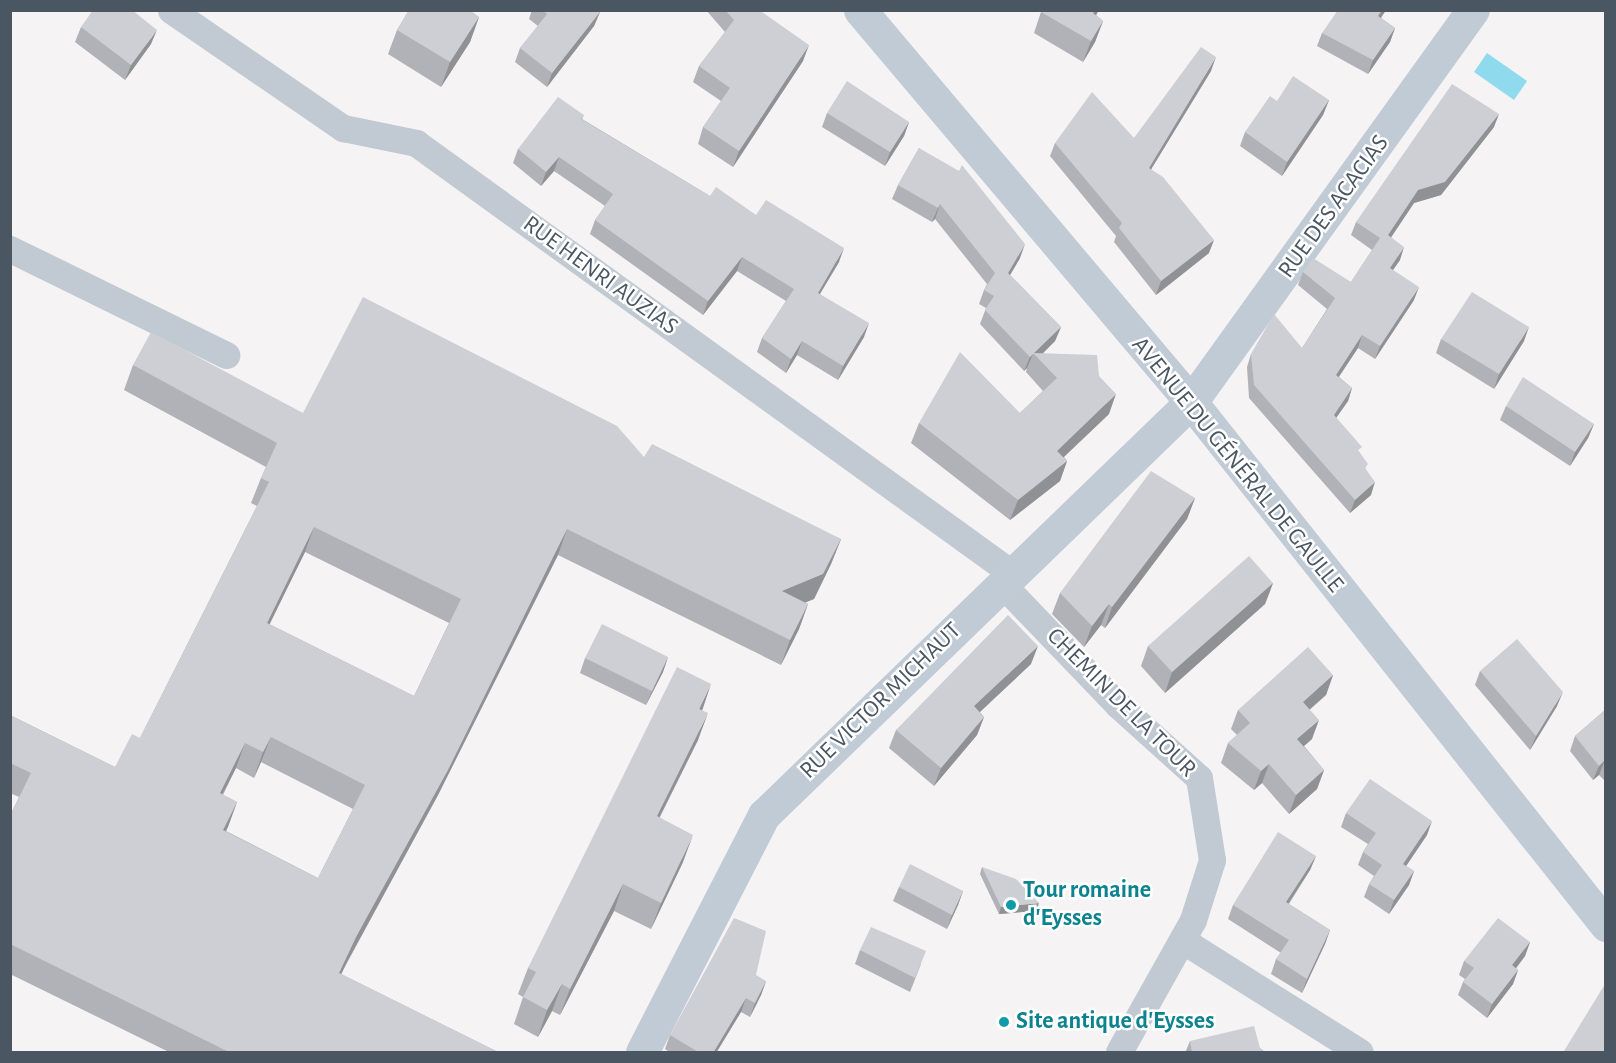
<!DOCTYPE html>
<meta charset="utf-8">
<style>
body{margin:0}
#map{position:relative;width:1616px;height:1063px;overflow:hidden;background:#f5f3f3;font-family:"Alegreya Sans",sans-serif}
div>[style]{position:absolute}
.water>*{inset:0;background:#90daee}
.street>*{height:27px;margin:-13.5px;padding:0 13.5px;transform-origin:13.5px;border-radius:13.5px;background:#c1cad2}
.secondary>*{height:33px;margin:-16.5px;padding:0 16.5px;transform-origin:16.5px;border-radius:16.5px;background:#c1cbd6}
.wall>*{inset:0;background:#b0b2b7}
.shaded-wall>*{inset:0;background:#909195}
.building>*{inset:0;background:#cdcfd5}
.dots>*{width:16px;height:16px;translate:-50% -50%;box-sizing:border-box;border:3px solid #fff;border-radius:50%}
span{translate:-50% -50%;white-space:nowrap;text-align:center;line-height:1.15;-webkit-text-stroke:5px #fff;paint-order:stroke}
.street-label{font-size:24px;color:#4a5661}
.culture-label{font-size:24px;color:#0d838f;font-weight:700}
.left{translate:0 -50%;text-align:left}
.frame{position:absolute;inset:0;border:12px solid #4a5661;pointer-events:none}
</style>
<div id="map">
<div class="water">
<i style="clip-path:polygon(1487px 53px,1527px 81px,1514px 100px,1474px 72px)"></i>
</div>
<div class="street">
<i style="left:171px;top:10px;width:209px;rotate:34.5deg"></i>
<i style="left:343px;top:128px;width:75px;rotate:11.6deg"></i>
<i style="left:416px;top:143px;width:736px;rotate:35.83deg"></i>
<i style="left:10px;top:249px;width:241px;rotate:26.1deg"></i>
<i style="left:1002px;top:584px;width:168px;rotate:46.2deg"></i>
<i style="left:1118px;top:705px;width:109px;rotate:42deg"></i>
<i style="left:1199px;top:778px;width:83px;rotate:81deg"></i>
<i style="left:1212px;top:860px;width:63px;rotate:107.6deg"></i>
<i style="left:1193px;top:920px;width:151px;rotate:119.3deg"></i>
<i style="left:1182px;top:940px;width:210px;rotate:32.2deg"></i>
</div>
<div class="secondary">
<i style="left:860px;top:10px;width:513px;rotate:49.82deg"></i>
<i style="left:1191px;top:402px;width:668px;rotate:51.57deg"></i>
<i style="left:642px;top:1052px;width:267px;rotate:-62.8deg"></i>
<i style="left:764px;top:815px;width:594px;rotate:-44.05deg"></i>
<i style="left:1191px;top:402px;width:483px;rotate:-54.3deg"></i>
</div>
<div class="wall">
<i style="clip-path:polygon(409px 10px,472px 10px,471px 12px,479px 17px,470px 42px,441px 87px,388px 54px,397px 30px)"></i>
<i style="clip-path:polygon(532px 10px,598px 10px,600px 12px,594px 26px,547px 87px,515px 62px,520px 48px,538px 26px,529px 19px)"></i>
<i style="clip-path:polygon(706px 10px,759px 10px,803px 61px,733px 167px,698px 144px,703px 127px,721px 101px,693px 82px,699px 66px,725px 32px)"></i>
<i style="clip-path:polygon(1386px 10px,1381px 18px,1395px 28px,1390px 42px,1368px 74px,1317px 46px,1322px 33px)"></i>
<i style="clip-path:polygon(1041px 12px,1096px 15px,1103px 21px,1095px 42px,1083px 62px,1034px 33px)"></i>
<i style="clip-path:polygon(81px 27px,151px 44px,125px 80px,75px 42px)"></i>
<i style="clip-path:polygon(1211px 71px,1151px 169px,1209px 253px,1156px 295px,1114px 242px,1116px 236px,1050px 156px,1055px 143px,1134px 138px)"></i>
<i style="clip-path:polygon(1329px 100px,1323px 115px,1282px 176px,1240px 146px,1245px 132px,1277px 101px)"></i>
<i style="clip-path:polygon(827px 113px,909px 122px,904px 136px,885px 166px,822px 127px)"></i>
<i style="clip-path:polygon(584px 115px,582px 119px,710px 196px,756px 215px,839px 262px,820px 294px,864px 337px,838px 380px,797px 355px,786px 373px,757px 352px,762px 338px,786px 301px,737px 271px,703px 315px,590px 234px,595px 220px,605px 206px,554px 171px,541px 186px,513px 163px,518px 149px)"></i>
<i style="clip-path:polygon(1494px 127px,1441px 195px,1414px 203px,1391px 237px,1400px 260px,1393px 270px,1414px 300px,1375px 359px,1358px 348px,1339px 377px,1352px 388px,1348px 401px,1336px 418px,1359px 452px,1366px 470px,1371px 495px,1350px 513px,1249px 398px,1247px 367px,1251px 354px,1302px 348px,1327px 309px,1298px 285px,1303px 272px,1351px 282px,1372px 250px,1351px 235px,1356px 222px)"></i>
<i style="clip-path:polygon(919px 148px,1020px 258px,1010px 275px,1061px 327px,1055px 341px,1043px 353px,1099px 376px,1109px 414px,1064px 457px,1067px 461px,1060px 481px,1010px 520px,911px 443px,919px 423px,1020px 413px,1043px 391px,1026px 372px,1027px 368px,1024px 371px,980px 324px,986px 308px,979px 304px,984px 290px,987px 284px,935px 219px,932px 222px,892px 199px,898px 185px)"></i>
<i style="clip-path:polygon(1441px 339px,1524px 341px,1494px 389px,1436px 353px)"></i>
<i style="clip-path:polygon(evenodd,133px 365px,303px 413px,644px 457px,841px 539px,831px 564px,814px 599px,805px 602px,808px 604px,799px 629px,781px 665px,558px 555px,438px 795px,341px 974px,500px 1053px,171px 1053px,10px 974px,10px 816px,19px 797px,10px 793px,10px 715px,115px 767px,140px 738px,257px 506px,251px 503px,261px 478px,266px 467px,124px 390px,133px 365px,305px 552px,449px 623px,414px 696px,269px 624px,305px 552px,133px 365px,261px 762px,353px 809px,318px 878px,226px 831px,237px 802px,223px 795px,236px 768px,254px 778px,261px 762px)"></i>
<i style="clip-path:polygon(1506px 406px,1594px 424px,1588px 438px,1570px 466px,1500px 420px)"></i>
<i style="clip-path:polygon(1195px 498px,1187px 519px,1105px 628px,1101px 625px,1084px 647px,1052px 614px,1060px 593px)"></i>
<i style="clip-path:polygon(1273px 583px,1265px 604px,1165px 693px,1141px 666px,1148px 646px)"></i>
<i style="clip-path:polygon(668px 657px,663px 672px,646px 705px,580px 673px,585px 658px)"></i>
<i style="clip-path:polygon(1031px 664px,980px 712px,984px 717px,977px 735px,934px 786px,889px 748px,896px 730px)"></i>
<i style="clip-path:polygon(1480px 671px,1557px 706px,1530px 750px,1475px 685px)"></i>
<i style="clip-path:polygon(1333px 675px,1326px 695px,1309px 709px,1312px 739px,1304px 746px,1324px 770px,1317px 789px,1289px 814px,1262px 783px,1254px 790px,1221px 763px,1228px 743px,1237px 735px,1231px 729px,1238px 710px)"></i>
<i style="clip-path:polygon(702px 710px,698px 740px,660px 817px,683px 862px,651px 929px,614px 911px,560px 1015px,552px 1011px,538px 1037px,514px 1024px,523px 997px,518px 994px,528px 968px)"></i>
<i style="clip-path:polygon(1605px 710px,1605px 781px,1599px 775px,1593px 780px,1570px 751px,1575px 736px)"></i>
<i style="clip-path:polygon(1346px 813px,1427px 835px,1406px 866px,1414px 871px,1409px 885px,1389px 914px,1364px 897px,1369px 884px,1374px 876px,1358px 865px,1363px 852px,1368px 844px,1341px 827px)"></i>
<i style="clip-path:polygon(1316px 856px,1310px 870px,1289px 904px,1330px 930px,1325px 944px,1302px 993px,1271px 974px,1276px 959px,1281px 953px,1228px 919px,1233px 905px)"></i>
<i style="clip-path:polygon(982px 867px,1036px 911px,999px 914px,980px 874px)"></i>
<i style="clip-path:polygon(899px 887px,963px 891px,958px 905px,947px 929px,893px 901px)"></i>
<i style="clip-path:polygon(1530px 942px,1525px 956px,1516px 968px,1518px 970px,1513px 984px,1487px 1018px,1458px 995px,1463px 982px,1465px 979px,1459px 975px,1464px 961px)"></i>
<i style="clip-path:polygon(860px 950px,921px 964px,910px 992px,855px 964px)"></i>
<i style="clip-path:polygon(766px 981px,761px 995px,750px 1017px,741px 1012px,716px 1053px,671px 1053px,665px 1049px,670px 1035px)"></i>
<i style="clip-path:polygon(1190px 1041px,1260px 1048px,1266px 1053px,1185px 1053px)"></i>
</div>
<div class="shaded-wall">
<i style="clip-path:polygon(1094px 10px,1099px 10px,1086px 33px)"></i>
<i style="clip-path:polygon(1382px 10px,1386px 10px,1373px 29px,1378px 16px)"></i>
<i style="clip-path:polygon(600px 12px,594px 26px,547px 87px,552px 73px)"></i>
<i style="clip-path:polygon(479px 17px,470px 42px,441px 87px,450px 62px)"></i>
<i style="clip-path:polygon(1103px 21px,1095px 42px,1083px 62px,1091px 41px)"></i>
<i style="clip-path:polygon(1395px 28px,1390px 42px,1368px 74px,1373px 60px)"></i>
<i style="clip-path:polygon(157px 30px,151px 44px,125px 80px,131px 65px)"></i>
<i style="clip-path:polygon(809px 45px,803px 61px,733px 167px,739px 151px)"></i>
<i style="clip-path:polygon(1216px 57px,1211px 71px,1144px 181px,1149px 168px)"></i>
<i style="clip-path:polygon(1329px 100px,1323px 115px,1282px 176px,1287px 162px)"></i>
<i style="clip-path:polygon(1499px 114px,1494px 127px,1441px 195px,1414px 203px,1384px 248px,1388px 235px,1418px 190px)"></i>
<i style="clip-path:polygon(909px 122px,904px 136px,885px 166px,890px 152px)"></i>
<i style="clip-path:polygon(559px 157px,554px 171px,541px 186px,546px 172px)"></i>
<i style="clip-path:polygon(940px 204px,935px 219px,932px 222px,938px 208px)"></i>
<i style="clip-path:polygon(1214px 240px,1209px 253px,1156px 295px,1161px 281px)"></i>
<i style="clip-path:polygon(1025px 244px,1020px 258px,1003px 287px,1008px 273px)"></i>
<i style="clip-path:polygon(1404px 247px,1400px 260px,1385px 281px,1390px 268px)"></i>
<i style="clip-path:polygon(844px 248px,839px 262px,812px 307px,818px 293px)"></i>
<i style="clip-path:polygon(742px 257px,737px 271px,703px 315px,708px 301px)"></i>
<i style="clip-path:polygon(1419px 287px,1414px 300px,1375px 359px,1380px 346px)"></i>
<i style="clip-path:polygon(869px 323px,864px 337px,838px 380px,843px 366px)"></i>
<i style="clip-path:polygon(1061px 327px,1055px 341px,1038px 358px,1033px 353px)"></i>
<i style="clip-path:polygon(1529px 327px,1524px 341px,1494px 389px,1499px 374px)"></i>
<i style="clip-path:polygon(1362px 335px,1358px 348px,1331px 388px,1336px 375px)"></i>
<i style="clip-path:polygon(802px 341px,797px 355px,786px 373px,791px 359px)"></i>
<i style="clip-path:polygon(1033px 354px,1027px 368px,1024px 371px,1030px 357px)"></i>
<i style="clip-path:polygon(1352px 388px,1348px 401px,1329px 428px,1334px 415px)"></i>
<i style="clip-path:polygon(1116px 394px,1109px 414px,1050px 470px,1057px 451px)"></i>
<i style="clip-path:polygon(1594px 424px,1588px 438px,1570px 466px,1575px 452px)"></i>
<i style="clip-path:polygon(1067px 461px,1060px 481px,1010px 520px,1018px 500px)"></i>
<i style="clip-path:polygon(1375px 482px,1371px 495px,1350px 513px,1355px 500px)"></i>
<i style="clip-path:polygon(1195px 498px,1187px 519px,1105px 628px,1112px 607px)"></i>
<i style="clip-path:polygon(314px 527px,305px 552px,258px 648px,267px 623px)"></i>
<i style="clip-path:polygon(567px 529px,558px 555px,438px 795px,347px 962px,330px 998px,339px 973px,356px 937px)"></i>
<i style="clip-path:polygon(841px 539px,831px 564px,814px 599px,773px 616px,782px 591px)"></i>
<i style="clip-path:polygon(1273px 583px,1265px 604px,1165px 693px,1172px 672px)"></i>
<i style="clip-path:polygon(808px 604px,799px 629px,781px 665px,790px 640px)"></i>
<i style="clip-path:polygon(1109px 604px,1101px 625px,1084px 647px,1092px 626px)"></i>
<i style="clip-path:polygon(1038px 646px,1031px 664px,967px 724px,974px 706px)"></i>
<i style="clip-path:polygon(668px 657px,663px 672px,646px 705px,652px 691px)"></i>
<i style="clip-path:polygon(1333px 675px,1326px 695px,1296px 722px,1303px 702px)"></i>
<i style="clip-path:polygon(711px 684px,702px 711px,699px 709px)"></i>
<i style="clip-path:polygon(1563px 692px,1557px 706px,1530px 750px,1536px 736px)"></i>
<i style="clip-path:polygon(708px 713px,698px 740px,647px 842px,657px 816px)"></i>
<i style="clip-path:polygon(984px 717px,977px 735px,934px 786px,941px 768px)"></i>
<i style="clip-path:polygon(1319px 720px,1312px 739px,1290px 758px,1297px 739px)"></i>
<i style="clip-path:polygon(271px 737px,261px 762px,254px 778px,263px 752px)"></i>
<i style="clip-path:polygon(245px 743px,236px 768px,210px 818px,220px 793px)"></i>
<i style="clip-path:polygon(1605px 760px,1599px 775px,1593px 780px,1599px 766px)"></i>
<i style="clip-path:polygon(1269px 764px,1262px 783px,1254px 790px,1261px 771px)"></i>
<i style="clip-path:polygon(1324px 770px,1317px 789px,1289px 814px,1296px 795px)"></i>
<i style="clip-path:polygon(237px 802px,228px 827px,214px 855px,223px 830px)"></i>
<i style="clip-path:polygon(1432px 821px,1427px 835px,1398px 878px,1403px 864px)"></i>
<i style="clip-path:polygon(693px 835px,683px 862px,651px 929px,661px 903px)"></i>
<i style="clip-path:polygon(1316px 856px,1310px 870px,1280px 916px,1286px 902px)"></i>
<i style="clip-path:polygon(1414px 871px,1409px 885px,1389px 914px,1394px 900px)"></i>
<i style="clip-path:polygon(623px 884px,614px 911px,560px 1015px,570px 989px)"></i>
<i style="clip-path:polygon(963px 891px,958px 905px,947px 929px,952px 915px)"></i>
<i style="clip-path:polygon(1039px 903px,1036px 911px,999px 914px,1001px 907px)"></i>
<i style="clip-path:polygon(1330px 930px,1325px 944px,1302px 993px,1307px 979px)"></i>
<i style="clip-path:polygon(1530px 942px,1525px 956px,1508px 979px,1512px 965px)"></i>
<i style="clip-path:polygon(1518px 970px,1513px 984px,1487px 1018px,1492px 1004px)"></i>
<i style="clip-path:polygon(766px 981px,761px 995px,750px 1017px,755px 1003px)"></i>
<i style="clip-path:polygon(562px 984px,552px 1011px,538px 1037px,547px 1010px)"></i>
<i style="clip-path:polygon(746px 998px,741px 1012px,716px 1053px,713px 1053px)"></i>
</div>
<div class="building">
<i style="clip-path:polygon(93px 10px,132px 10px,157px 30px,131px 65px,81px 27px)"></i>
<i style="clip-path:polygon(409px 10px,470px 10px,479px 17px,450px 62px,397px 30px)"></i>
<i style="clip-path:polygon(542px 10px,598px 10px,600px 12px,552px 73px,520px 48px,547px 14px)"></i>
<i style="clip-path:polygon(725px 10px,759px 10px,809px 45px,739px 151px,703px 127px,730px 88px,699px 66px,734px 20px)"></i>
<i style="clip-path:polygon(1042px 10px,1094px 10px,1093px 13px,1103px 21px,1091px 41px,1041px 12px)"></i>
<i style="clip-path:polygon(1338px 10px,1382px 10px,1378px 16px,1395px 28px,1373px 60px,1322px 33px)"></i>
<i style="clip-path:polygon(1201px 47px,1216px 57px,1149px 168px,1163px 177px,1214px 240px,1161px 281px,1119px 228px,1122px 223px,1055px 143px,1092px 92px,1134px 138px)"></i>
<i style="clip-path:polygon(1293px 76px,1329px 100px,1287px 162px,1245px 132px,1270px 96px,1277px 101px)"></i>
<i style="clip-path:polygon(847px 81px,909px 122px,890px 152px,827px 113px)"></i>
<i style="clip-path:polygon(1452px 84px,1499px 114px,1445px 182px,1418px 190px,1388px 235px,1404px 247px,1390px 268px,1419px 287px,1380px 346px,1362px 335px,1336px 375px,1352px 388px,1334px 415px,1362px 447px,1358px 450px,1368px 464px,1365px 468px,1375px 482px,1355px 500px,1254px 385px,1251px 354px,1274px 314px,1302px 348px,1335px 298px,1303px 272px,1313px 258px,1351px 282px,1380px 238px,1356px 222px)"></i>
<i style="clip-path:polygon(558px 97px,584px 115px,581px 119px,710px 196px,716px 187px,756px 215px,766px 200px,844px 248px,818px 293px,869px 323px,843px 366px,802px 341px,791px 359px,762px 338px,794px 289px,742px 257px,708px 301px,595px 220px,613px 194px,559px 157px,546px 172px,518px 149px)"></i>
<i style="clip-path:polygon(919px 148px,959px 171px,962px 165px,1025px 244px,1008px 273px,1061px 327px,1030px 357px,985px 310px,994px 296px,984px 290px,995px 273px,940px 204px,938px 208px,898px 185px)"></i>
<i style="clip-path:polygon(1472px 292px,1529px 327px,1499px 374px,1441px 339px)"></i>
<i style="clip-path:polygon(evenodd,363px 297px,617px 426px,644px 457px,652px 444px,841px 539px,823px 574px,782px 591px,808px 604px,790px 640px,567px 529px,448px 770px,356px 937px,339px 973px,500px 1053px,231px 1053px,10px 944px,10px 816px,31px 773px,10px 763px,10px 715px,115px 767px,132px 734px,140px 738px,269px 482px,261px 478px,277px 443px,133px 365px,151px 332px,303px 413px,363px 297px,314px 527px,461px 599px,414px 696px,267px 623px,314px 527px,363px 297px,271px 737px,365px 785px,318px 878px,223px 830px,237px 802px,220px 793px,245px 743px,263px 752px,271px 737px)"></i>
<i style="clip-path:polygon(960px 352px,1020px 413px,1057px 378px,1033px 353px,1097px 355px,1099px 376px,1116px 394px,1057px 451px,1067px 461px,1018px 500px,919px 423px)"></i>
<i style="clip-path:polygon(1523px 377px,1594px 424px,1575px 452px,1506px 406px)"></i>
<i style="clip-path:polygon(1151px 471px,1195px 498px,1112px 607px,1109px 604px,1092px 626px,1060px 593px)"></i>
<i style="clip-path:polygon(1249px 556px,1273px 583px,1172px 672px,1148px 646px)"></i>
<i style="clip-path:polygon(1008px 615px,1038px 646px,974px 706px,984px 717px,941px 768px,896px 730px)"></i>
<i style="clip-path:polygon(602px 624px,668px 657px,652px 691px,585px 658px)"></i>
<i style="clip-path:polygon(1517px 639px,1563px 692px,1536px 736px,1480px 671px)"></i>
<i style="clip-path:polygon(1308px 647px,1333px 675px,1303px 702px,1319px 720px,1297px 739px,1324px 770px,1296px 795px,1269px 764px,1261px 771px,1228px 743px,1250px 723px,1238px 710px)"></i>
<i style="clip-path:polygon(677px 667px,711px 684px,699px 709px,708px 713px,657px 816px,693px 835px,661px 903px,623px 884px,570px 989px,562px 984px,547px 1010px,523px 997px,536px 972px,528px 968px)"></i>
<i style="clip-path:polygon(1605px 710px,1605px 761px,1605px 760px,1599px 766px,1575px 736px)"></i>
<i style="clip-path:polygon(1370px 779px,1432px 821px,1403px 864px,1414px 871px,1394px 900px,1369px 884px,1382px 865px,1363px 852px,1376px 833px,1346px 813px)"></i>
<i style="clip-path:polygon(1278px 832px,1316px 856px,1286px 902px,1330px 930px,1307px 979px,1276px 959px,1289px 940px,1233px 905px)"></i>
<i style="clip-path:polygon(910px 864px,963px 891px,952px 915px,899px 887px)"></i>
<i style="clip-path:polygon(982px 867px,1016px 879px,1039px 903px,1001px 907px)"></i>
<i style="clip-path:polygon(734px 918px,766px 931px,756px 975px,766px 981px,755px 1003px,746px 998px,713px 1053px,700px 1053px,670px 1035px)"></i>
<i style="clip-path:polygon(1498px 918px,1530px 942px,1512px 965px,1518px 970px,1492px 1004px,1463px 982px,1474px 968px,1464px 961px)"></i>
<i style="clip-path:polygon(871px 927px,926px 951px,915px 978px,860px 950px)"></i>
<i style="clip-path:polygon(1605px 984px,1605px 1053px,1567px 1053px,1564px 1051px)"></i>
<i style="clip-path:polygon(1254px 1026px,1260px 1048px,1266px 1053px,1192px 1053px,1190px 1041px)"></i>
</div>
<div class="dots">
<i style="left:1011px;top:905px;background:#0f9aa8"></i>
<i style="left:1004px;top:1022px;background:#0f9aa8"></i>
</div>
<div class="street-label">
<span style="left:1334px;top:207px;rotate:-54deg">RUE DES ACACIAS</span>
<span style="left:600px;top:276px;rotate:36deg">RUE HENRI AUZIAS</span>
<span style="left:1237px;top:465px;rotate:51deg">AVENUE DU GÉNÉRAL DE GAULLE</span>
<span style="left:881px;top:701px;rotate:-44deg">RUE VICTOR MICHAUT</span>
<span style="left:1121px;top:703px;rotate:45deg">CHEMIN DE LA TOUR</span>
</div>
<div class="culture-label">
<span class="left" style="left:1023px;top:905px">Tour romaine<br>d'Eysses</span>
<span class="left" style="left:1016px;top:1022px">Site antique d'Eysses</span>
</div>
<div class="frame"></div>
</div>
